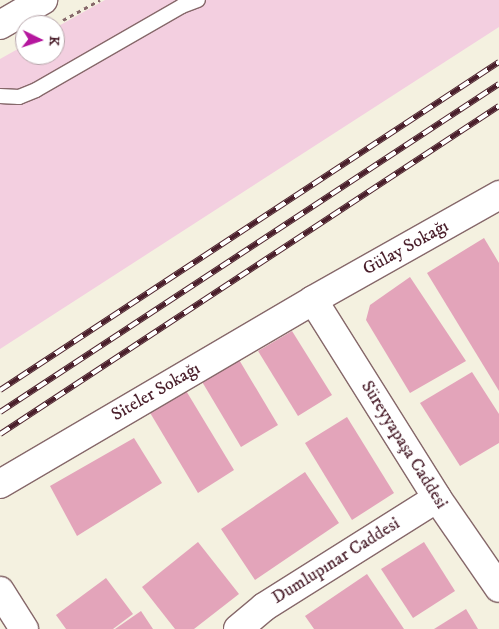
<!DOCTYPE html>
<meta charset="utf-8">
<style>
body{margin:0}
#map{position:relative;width:499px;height:629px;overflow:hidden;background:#f4f1e0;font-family:"IM FELL DW Pica",serif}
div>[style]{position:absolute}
.built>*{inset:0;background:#f3cfe0}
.building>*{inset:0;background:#e3a4ba}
.path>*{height:3px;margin-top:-1.5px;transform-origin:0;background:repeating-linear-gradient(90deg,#86686a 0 4px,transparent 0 8px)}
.roads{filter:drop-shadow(1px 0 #86686a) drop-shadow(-1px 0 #86686a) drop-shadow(0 1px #86686a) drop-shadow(0 -1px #86686a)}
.service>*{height:14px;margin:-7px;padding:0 7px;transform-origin:7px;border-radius:7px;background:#fff}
.minor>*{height:28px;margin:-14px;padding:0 14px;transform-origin:14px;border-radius:14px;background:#fff}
.trunk>*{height:28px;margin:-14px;padding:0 14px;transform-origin:14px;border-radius:14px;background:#fff}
.rail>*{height:5.5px;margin-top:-2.75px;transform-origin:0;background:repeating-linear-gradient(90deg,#fff 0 11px,#4a1f2b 0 22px);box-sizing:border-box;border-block:1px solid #4a1f2b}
span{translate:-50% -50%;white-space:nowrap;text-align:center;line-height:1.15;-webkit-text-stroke:4.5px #fff;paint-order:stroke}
.street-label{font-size:18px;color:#4a1f2b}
.north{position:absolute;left:15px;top:15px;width:50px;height:50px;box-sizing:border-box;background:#fff;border:1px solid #b7a5aa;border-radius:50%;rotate:94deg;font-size:14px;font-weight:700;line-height:20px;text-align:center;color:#4a1f2b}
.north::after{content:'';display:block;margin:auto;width:18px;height:22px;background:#b5179e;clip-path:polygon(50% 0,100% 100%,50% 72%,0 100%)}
</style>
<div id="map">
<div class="built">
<i style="clip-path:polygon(105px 0,499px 0,499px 27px,0 349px,0 59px,25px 45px,25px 55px,55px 55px,55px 28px)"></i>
</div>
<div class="building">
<i style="clip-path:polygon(484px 238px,499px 263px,499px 391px,427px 273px)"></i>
<i style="clip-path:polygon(410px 277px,466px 361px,410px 393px,366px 320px,370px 305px)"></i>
<i style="clip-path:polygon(292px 331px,332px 395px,298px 416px,258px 351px)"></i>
<i style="clip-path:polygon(238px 358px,278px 425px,241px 447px,201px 380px)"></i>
<i style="clip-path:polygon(472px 372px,499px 414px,499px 443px,460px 466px,420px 403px)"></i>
<i style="clip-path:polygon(185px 389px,234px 470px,198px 493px,149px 411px)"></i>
<i style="clip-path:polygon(347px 417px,394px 493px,352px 520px,305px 443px)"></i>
<i style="clip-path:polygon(134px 438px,162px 483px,77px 536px,50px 486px)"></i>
<i style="clip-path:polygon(305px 472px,339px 523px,255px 580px,221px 529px)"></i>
<i style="clip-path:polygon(198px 542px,239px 594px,194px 629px,175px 629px,142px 587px)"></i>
<i style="clip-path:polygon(424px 542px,455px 591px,413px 618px,381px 569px)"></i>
<i style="clip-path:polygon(367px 574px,404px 629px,314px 629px,305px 616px)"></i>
<i style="clip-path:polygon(106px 578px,133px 614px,113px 629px,66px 629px,56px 615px)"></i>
<i style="clip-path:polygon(466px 609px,478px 629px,434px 629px)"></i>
<i style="clip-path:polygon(141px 611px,153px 629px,115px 629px)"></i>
</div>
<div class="path">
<i style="left:63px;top:20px;width:42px;rotate:-28.4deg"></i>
</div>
<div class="roads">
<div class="service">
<i style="left:0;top:96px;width:19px;rotate:3deg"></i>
<i style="left:19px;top:97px;width:18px;rotate:-22deg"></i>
<i style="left:36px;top:90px;width:168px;rotate:-29.9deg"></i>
<i style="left:182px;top:6px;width:17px;rotate:-21deg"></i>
</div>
<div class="minor">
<i style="left:313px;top:300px;width:234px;rotate:57.9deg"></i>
<i style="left:437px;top:498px;width:109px;rotate:55.4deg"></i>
<i style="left:0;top:484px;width:363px;rotate:-30.4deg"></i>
<i style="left:313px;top:300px;width:214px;rotate:-29.4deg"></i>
<i style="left:0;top:591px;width:45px;rotate:57.7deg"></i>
<i style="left:238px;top:629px;width:34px;rotate:-40deg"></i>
<i style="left:264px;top:607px;width:204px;rotate:-32.2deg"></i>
</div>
<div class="trunk">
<i style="left:0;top:25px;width:50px;rotate:-30.2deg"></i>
</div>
</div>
<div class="rail">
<i style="left:0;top:390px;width:597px;rotate:-33.32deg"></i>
<i style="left:0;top:412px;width:597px;rotate:-33.32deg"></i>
<i style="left:0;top:434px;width:597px;rotate:-33.32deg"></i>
</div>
<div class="street-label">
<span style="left:406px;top:248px;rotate:-29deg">Gülay Sokağı</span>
<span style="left:156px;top:392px;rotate:-30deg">Siteler Sokağı</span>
<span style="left:404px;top:445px;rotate:58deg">Süreyyapaşa Caddesi</span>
<span style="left:336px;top:561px;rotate:-32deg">Dumlupınar Caddesi</span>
</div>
<div class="north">K</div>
</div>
